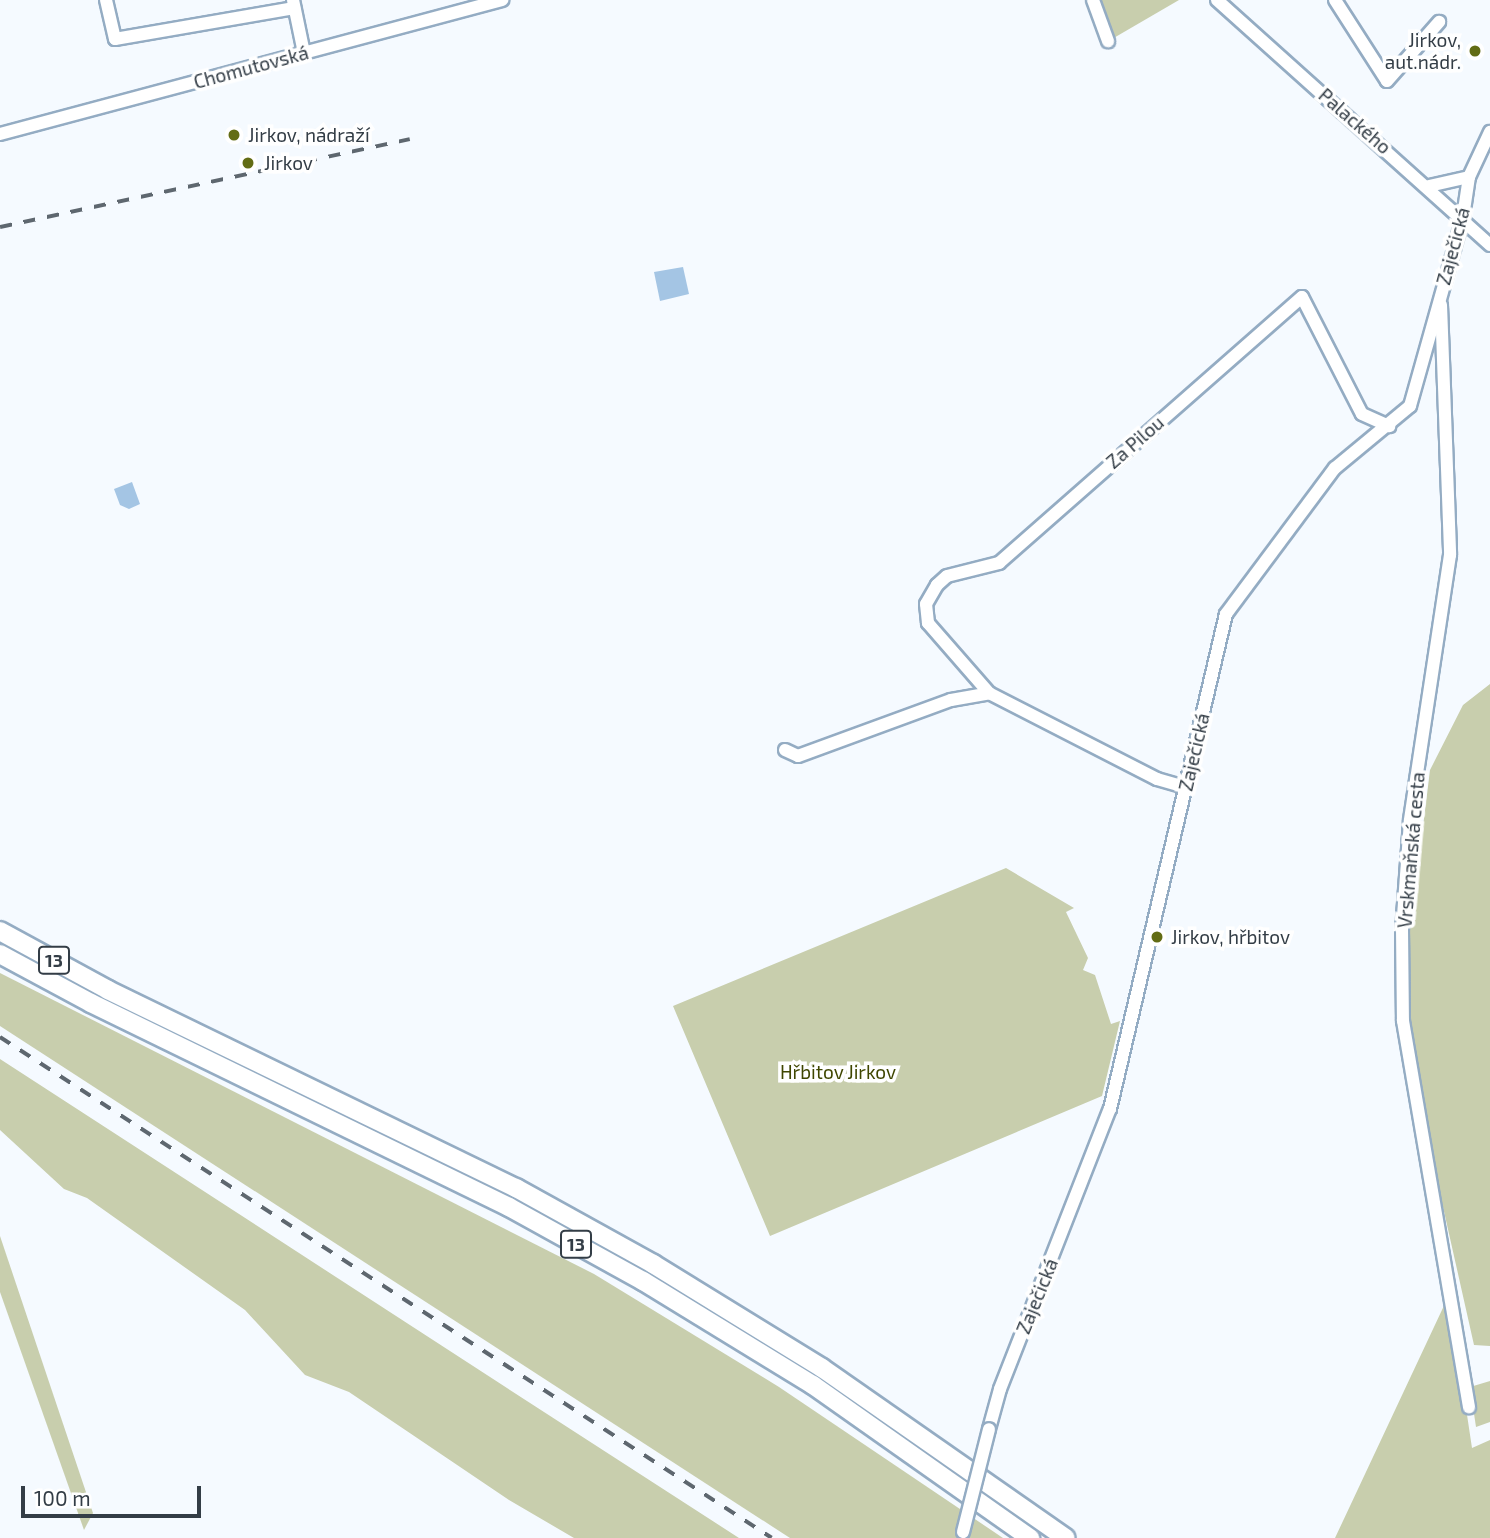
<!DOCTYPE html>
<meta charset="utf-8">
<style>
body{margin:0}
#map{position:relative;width:1490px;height:1538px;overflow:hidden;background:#f5faff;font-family:"Exo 2",sans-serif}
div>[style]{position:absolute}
.green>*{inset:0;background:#c8cead}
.water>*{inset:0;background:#a4c5e4}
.roads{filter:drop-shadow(2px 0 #94acc3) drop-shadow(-2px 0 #94acc3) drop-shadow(0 2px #94acc3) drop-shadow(0 -2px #94acc3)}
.minor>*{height:12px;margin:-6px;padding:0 6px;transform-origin:6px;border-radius:6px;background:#fff}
.highway>*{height:18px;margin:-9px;padding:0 9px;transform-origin:9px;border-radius:9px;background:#fff}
.rail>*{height:3.5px;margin-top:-1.75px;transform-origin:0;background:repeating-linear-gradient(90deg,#5e676f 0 12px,transparent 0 24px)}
.bridges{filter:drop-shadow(2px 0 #94acc3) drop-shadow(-2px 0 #94acc3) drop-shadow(0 2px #94acc3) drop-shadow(0 -2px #94acc3)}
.minor-bridge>*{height:12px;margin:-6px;padding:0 6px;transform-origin:6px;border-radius:6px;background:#fff}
.dots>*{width:19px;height:19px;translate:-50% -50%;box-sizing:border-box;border:4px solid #fff;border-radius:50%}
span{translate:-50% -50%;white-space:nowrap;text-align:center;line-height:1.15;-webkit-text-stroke:7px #fff;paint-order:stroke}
.shield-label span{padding:2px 5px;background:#fff;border:2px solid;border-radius:5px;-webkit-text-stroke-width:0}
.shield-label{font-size:18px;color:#333d46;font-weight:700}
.poi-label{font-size:19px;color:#333d46}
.right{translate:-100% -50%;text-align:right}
.left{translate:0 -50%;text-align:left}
.street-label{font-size:19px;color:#333d46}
.park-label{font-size:19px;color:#3f4600}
.scale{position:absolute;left:21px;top:1486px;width:180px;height:32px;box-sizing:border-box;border:4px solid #333d46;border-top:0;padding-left:9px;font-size:21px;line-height:24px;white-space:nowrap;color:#333d46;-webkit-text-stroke:5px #fff;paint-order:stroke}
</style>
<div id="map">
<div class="green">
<i style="clip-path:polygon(1097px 0,1179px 0,1112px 39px)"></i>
<i style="clip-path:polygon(1490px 684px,1490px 1346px,1474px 1345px,1434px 1167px,1408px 1007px,1405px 928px,1411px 924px,1430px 770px,1463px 705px)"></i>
<i style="clip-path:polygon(1006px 868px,1074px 908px,1066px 912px,1088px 958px,1083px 970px,1095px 975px,1111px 1024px,1120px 1021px,1102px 1096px,770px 1236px,673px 1006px)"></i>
<i style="clip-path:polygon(0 973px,594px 1274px,779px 1387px,1003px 1538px,790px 1538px,0 1026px)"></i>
<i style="clip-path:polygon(0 1059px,507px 1388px,739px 1538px,574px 1538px,509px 1500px,349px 1392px,305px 1375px,245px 1310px,87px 1198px,64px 1189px,0 1130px)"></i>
<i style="clip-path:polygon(0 1236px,93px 1513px,84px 1530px,0 1292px)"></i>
<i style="clip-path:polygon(1449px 1295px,1472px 1448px,1490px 1440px,1490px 1538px,1335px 1538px)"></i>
<i style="clip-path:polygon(1490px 1381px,1490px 1422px,1476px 1427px,1470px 1387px)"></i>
</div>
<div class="water">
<i style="clip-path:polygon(683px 267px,689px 294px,660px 301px,654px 272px)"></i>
<i style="clip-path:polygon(132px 482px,140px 504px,129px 509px,120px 505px,114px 489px)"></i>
</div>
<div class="roads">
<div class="minor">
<i style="left:106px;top:0;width:40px;rotate:77deg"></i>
<i style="left:115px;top:39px;width:182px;rotate:-9.8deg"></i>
<i style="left:293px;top:0;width:54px;rotate:78.3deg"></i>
<i style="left:1093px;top:0;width:44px;rotate:69.9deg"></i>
<i style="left:1217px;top:0;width:367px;rotate:41.9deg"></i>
<i style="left:1335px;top:0;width:96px;rotate:57.3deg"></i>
<i style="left:1387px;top:81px;width:79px;rotate:-48.6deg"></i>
<i style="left:0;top:134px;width:520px;rotate:-14.95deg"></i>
<i style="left:1429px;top:186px;width:41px;rotate:-12.7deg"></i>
<i style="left:1441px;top:305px;width:250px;rotate:87.9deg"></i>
<i style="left:1450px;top:555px;width:269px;rotate:98.6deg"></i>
<i style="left:1410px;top:821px;width:108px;rotate:94.2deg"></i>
<i style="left:1402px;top:929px;width:92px;rotate:89.4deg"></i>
<i style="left:1403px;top:1021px;width:392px;rotate:80.3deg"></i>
<i style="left:989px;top:693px;width:93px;rotate:-131.1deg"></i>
<i style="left:928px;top:623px;width:19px;rotate:-96deg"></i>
<i style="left:926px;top:604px;width:22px;rotate:-60deg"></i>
<i style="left:937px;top:585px;width:13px;rotate:-42deg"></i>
<i style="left:947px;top:576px;width:54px;rotate:-14deg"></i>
<i style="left:999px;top:563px;width:403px;rotate:-41.3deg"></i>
<i style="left:1302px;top:297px;width:131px;rotate:62.9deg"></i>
<i style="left:1362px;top:414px;width:30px;rotate:24deg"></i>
<i style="left:785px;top:750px;width:14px;rotate:25deg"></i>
<i style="left:798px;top:756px;width:163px;rotate:-20.1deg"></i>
<i style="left:951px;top:700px;width:39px;rotate:-10deg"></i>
<i style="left:989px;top:693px;width:189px;rotate:27.1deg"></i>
<i style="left:1157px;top:779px;width:29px;rotate:16deg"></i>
<i style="left:989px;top:1429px;width:41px;rotate:-74.6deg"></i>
<i style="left:1000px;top:1389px;width:301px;rotate:-68.6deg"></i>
<i style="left:1110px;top:1109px;width:508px;rotate:-76.81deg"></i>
<i style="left:1226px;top:614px;width:182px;rotate:-53.3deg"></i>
<i style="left:1335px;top:468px;width:97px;rotate:-39.6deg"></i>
<i style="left:1410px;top:406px;width:196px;rotate:-74.3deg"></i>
<i style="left:1463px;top:217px;width:40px;rotate:-81.5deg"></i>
<i style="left:1469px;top:177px;width:50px;rotate:-65deg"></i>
</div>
<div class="highway">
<i style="left:0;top:931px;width:123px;rotate:28.6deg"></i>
<i style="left:108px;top:990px;width:454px;rotate:25.9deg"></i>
<i style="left:516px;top:1188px;width:157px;rotate:29deg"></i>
<i style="left:653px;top:1264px;width:198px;rotate:31.6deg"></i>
<i style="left:822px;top:1368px;width:297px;rotate:34.9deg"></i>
<i style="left:0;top:954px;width:103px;rotate:28.3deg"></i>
<i style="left:91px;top:1003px;width:465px;rotate:26deg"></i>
<i style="left:509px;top:1207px;width:153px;rotate:28.9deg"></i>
<i style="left:643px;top:1281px;width:199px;rotate:31.5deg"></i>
<i style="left:813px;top:1385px;width:266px;rotate:35.2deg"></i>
</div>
</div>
<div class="rail">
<i style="left:0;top:227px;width:419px;rotate:-12.1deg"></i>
<i style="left:0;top:1037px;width:920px;rotate:32.98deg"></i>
</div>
<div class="bridges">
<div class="minor-bridge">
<i style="left:963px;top:1532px;width:106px;rotate:-75.8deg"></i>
</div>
</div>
<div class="dots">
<i style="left:1475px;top:51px;background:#626c14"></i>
<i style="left:234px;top:135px;background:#626c14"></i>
<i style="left:248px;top:163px;background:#626c14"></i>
<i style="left:1157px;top:937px;background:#626c14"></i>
</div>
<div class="shield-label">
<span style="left:54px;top:960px">13</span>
<span style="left:576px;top:1244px">13</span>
</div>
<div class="poi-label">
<span class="right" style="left:1461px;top:51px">Jirkov,<br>aut.nádr.</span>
<span class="left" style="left:248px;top:135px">Jirkov, nádraží</span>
<span class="left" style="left:264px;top:163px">Jirkov</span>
<span class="left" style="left:1171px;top:937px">Jirkov, hřbitov</span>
</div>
<div class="street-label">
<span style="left:251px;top:67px;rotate:-15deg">Chomutovská</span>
<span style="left:1355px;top:121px;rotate:41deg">Palackého</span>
<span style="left:1453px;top:246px;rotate:-75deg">Zaječická</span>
<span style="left:1135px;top:442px;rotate:-41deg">Za Pilou</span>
<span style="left:1194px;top:752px;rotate:-77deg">Zaječická</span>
<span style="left:1411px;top:850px;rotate:-85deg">Vrskmaňská cesta</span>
<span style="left:1037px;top:1296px;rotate:-68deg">Zaječická</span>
</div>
<div class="park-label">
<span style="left:838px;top:1072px">Hřbitov Jirkov</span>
</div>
<div class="scale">100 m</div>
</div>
